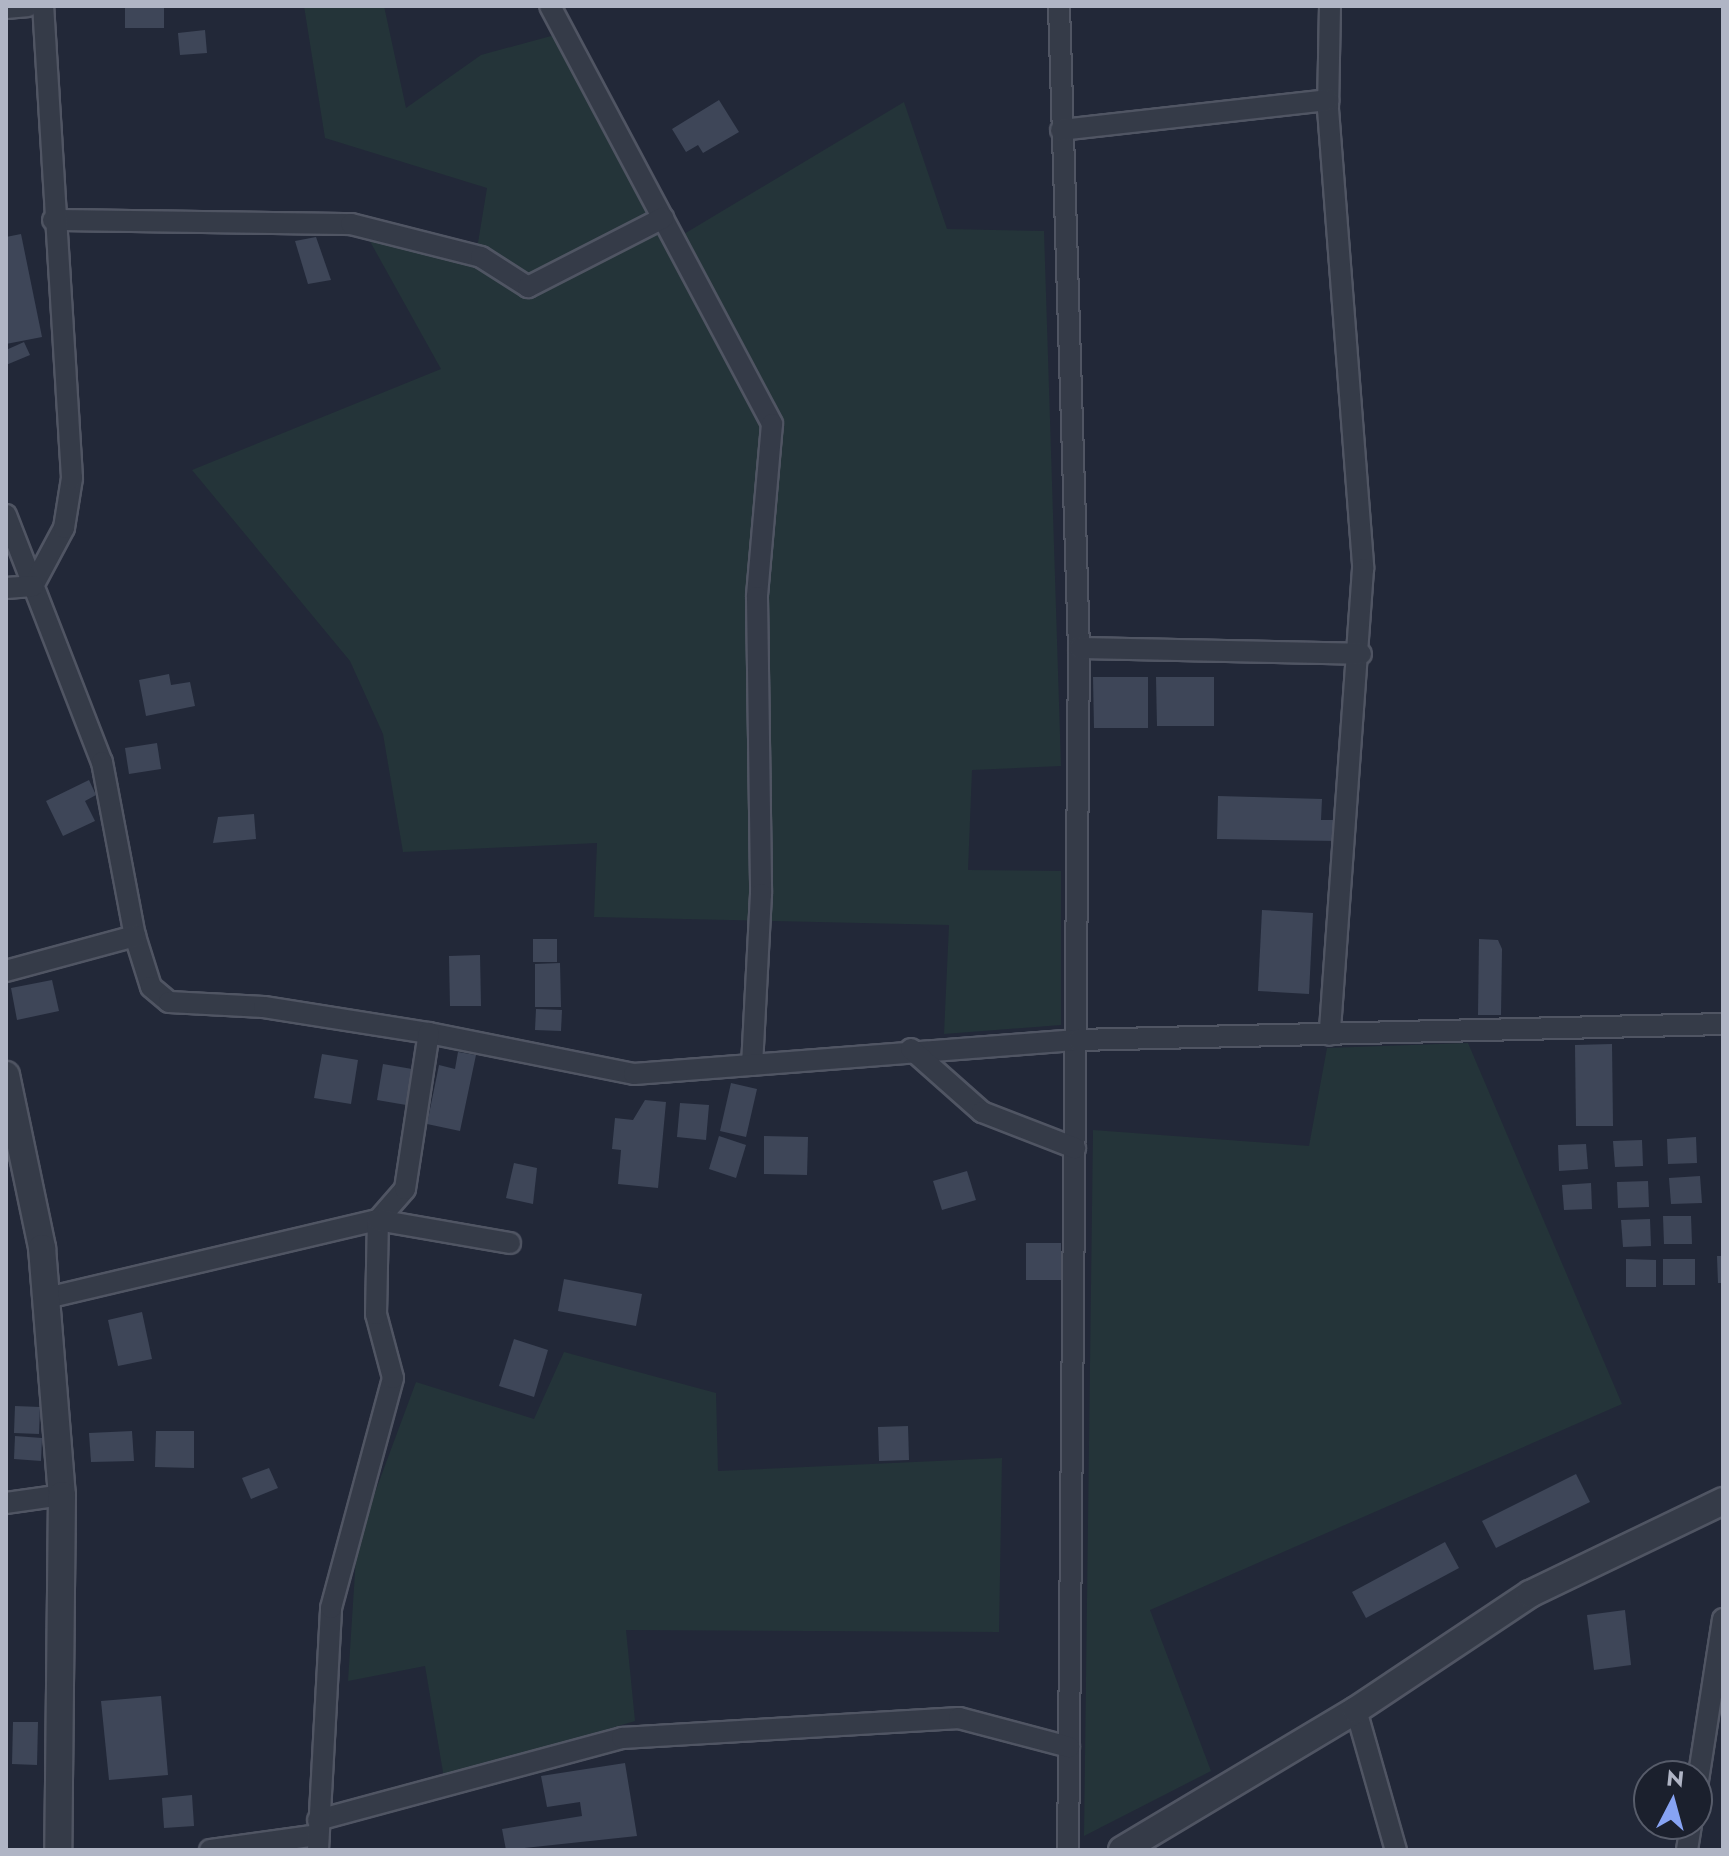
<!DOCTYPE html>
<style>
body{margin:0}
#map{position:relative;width:1729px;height:1856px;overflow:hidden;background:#222838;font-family:Jost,sans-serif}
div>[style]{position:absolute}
.green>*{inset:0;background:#243439}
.building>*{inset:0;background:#3e4658}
.roads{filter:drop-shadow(2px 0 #505563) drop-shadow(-2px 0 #505563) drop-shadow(0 2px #505563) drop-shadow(0 -2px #505563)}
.minor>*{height:20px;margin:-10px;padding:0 10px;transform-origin:10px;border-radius:10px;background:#353b48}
.tertiary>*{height:26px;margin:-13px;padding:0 13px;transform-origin:13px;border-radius:13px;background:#353b48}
span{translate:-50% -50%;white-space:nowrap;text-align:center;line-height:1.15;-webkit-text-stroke:7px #1b202d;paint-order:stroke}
.frame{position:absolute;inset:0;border:8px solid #b0b5c5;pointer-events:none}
.north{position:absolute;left:1633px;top:1760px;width:80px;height:80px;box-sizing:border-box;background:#1b202d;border:2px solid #575c6a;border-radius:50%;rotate:6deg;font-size:22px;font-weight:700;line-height:32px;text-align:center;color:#b0b5c5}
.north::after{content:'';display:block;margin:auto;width:28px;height:36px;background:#87a3f3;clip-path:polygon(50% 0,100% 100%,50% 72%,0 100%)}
</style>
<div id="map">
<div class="green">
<i style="clip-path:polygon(304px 6px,384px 6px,406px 108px,481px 55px,573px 30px,684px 234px,904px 102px,947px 229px,1044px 231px,1061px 766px,972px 770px,968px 870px,1061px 871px,1061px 1025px,944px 1034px,949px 925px,594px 917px,597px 843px,403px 852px,383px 734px,350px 661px,192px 470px,441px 369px,367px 236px,475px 261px,487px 188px,325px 138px)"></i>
<i style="clip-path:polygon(1468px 1043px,1622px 1404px,1150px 1610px,1211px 1771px,1084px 1836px,1093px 1130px,1309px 1146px,1327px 1048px)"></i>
<i style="clip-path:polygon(564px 1352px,716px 1393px,718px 1471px,1002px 1458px,999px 1632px,626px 1630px,635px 1721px,444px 1778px,425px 1666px,348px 1681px,357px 1541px,416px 1382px,534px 1419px)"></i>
</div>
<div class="building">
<i style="clip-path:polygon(125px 6px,164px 6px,164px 28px,125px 28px)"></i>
<i style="clip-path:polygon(205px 30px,207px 53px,180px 55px,178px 33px)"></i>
<i style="clip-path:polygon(719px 100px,739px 132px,703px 153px,698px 145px,686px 152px,672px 129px)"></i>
<i style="clip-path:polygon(21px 234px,42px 337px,6px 344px,6px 237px)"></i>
<i style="clip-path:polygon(316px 237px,331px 280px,308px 284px,295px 241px)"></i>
<i style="clip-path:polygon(24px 342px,30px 355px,6px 365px,6px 350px)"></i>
<i style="clip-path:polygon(169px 674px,171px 685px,190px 682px,195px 706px,146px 716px,139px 680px)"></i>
<i style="clip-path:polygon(1093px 677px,1148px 677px,1148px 728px,1094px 728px)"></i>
<i style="clip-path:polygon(1156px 677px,1214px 677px,1214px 726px,1157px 726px)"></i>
<i style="clip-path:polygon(157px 743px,161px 769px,129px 774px,125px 748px)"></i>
<i style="clip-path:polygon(89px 780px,96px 795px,85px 801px,95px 821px,63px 836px,46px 801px)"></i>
<i style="clip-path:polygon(1218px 796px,1322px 799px,1321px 820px,1337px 820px,1337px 841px,1217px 839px)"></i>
<i style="clip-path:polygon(254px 814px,256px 839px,213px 843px,218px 817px)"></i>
<i style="clip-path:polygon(1262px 910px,1313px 913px,1309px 994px,1258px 991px)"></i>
<i style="clip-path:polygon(533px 939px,557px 939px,557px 962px,533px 962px)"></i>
<i style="clip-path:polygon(1479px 939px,1498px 940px,1502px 949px,1501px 1015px,1478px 1015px)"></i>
<i style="clip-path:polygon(480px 955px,481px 1006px,450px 1006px,449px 956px)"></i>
<i style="clip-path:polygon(560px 963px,561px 1007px,535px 1007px,535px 964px)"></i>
<i style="clip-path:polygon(52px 980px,59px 1011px,17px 1020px,11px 988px)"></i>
<i style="clip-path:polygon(536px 1009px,562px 1010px,561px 1031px,535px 1030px)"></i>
<i style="clip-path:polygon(1612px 1044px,1613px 1126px,1576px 1126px,1575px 1045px)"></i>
<i style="clip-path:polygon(458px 1052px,476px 1055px,460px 1131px,427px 1124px,439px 1065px,455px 1069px)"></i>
<i style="clip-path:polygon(322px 1054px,358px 1060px,351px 1104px,314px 1098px)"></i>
<i style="clip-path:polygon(383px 1064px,418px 1070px,412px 1106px,377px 1100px)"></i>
<i style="clip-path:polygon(731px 1083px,757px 1089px,746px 1137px,720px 1131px)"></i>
<i style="clip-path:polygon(645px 1100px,666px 1102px,658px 1188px,618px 1184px,621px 1150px,612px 1149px,615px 1118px,633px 1120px)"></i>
<i style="clip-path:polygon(680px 1103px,709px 1105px,706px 1140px,677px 1137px)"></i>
<i style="clip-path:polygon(719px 1136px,746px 1145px,736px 1178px,709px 1169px)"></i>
<i style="clip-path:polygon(764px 1136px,808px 1137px,807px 1175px,764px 1174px)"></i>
<i style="clip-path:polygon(1696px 1137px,1697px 1163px,1668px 1164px,1667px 1139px)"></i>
<i style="clip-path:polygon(1642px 1140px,1643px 1166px,1615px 1167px,1613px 1141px)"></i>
<i style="clip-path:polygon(1586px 1144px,1588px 1169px,1559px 1171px,1558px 1145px)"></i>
<i style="clip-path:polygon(514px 1163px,537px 1168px,533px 1204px,506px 1198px)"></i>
<i style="clip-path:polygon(967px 1171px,976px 1200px,942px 1210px,933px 1181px)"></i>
<i style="clip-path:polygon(1700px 1176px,1702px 1203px,1671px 1204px,1669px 1178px)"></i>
<i style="clip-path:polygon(1648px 1181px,1649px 1207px,1618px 1208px,1617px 1182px)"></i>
<i style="clip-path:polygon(1591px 1183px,1592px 1209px,1564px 1210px,1562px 1185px)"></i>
<i style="clip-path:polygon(1663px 1216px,1691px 1216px,1692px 1244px,1664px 1244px)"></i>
<i style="clip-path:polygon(1650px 1219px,1651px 1246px,1623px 1247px,1621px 1220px)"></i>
<i style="clip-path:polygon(1026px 1243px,1061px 1243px,1061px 1280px,1026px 1280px)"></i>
<i style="clip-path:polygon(1717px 1256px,1723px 1256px,1723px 1283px,1718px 1283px)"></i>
<i style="clip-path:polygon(1626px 1259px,1656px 1260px,1656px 1287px,1626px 1287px)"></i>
<i style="clip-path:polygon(1663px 1259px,1695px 1259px,1695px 1285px,1663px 1285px)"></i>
<i style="clip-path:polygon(564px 1279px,642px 1294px,636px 1326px,558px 1311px)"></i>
<i style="clip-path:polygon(142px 1312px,152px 1359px,118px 1366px,108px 1320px)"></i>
<i style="clip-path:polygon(514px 1339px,548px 1350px,534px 1397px,499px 1386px)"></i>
<i style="clip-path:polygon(15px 1406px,40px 1407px,39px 1434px,14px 1433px)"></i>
<i style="clip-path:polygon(908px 1426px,909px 1460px,879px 1461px,878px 1427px)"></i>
<i style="clip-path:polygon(132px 1431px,134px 1461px,91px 1462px,89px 1433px)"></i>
<i style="clip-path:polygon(156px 1431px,194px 1431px,194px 1468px,155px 1467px)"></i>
<i style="clip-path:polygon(15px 1436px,42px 1438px,41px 1461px,14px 1459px)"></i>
<i style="clip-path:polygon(269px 1468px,278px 1488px,251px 1499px,242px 1478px)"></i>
<i style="clip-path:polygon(1576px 1474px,1590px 1502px,1496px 1548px,1482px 1521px)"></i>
<i style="clip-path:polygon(1445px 1542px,1459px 1568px,1366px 1618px,1352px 1592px)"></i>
<i style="clip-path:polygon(1625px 1610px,1631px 1665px,1594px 1670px,1587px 1615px)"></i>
<i style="clip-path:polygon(161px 1696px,168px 1775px,109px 1780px,101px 1701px)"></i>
<i style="clip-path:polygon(13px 1722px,38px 1722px,37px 1765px,12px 1764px)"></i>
<i style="clip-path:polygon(625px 1763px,637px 1836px,506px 1850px,502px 1829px,582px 1816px,580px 1802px,547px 1807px,541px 1776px)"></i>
<i style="clip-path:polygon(192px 1795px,194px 1826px,164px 1828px,162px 1798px)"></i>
</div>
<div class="roads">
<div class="minor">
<i style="left:550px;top:6px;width:473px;rotate:62deg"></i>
<i style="left:772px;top:424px;width:174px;rotate:95deg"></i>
<i style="left:757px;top:597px;width:297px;rotate:89.2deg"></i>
<i style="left:761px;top:894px;width:171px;rotate:93deg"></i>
<i style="left:1059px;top:6px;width:642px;rotate:88.22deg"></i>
<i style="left:1079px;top:648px;width:1202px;rotate:90.52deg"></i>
<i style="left:1330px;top:6px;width:103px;rotate:91.1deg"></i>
<i style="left:1328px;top:109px;width:461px;rotate:85.6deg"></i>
<i style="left:1363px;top:569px;width:467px;rotate:94.1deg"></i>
<i style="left:6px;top:8px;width:22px;rotate:-5deg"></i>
<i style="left:1061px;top:130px;width:269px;rotate:-6.4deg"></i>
<i style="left:53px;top:220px;width:298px;rotate:0.8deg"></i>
<i style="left:351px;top:224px;width:134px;rotate:14.2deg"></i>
<i style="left:481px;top:257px;width:56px;rotate:32.6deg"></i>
<i style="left:528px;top:287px;width:152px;rotate:-27.1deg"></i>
<i style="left:6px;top:515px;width:265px;rotate:68.8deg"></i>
<i style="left:102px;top:762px;width:177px;rotate:79.3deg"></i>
<i style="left:135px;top:936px;width:53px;rotate:72.6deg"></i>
<i style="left:151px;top:987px;width:23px;rotate:40deg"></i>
<i style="left:169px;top:1002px;width:95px;rotate:3deg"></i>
<i style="left:264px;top:1007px;width:167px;rotate:9deg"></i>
<i style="left:429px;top:1033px;width:209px;rotate:11.3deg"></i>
<i style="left:634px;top:1074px;width:445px;rotate:-4.4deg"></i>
<i style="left:1078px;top:1040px;width:645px;rotate:-1.42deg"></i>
<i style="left:33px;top:586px;width:66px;rotate:-61.9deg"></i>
<i style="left:64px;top:528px;width:51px;rotate:-80.9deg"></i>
<i style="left:72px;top:478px;width:473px;rotate:-93.5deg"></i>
<i style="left:6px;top:588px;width:27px;rotate:-4deg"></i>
<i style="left:1079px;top:648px;width:282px;rotate:1.2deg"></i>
<i style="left:6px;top:971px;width:134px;rotate:-15.2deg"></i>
<i style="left:911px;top:1049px;width:95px;rotate:41.6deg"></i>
<i style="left:982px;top:1112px;width:100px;rotate:21.2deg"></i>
<i style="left:47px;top:1298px;width:340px;rotate:-13.3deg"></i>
<i style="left:378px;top:1220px;width:41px;rotate:-48.9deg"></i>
<i style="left:405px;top:1189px;width:158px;rotate:-81.3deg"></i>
<i style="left:6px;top:1503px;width:57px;rotate:-8.1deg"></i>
<i style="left:1356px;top:1710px;width:146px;rotate:74.1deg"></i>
<i style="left:1697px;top:1787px;width:170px;rotate:-81.2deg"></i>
<i style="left:318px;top:1820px;width:315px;rotate:-15.1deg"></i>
<i style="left:622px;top:1738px;width:338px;rotate:-3.4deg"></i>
<i style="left:959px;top:1718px;width:114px;rotate:14.8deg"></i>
<i style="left:210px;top:1850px;width:109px;rotate:-7.9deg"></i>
<i style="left:318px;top:1850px;width:242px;rotate:-86.9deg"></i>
<i style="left:331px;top:1608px;width:238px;rotate:-74.9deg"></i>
<i style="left:393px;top:1378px;width:66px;rotate:-104.9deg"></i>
<i style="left:376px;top:1314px;width:94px;rotate:-88.8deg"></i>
<i style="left:378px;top:1220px;width:134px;rotate:9.9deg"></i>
<i style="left:1687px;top:1850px;width:26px;rotate:-81deg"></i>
</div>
<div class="tertiary">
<i style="left:6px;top:1075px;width:177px;rotate:78.2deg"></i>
<i style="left:42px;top:1248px;width:248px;rotate:85.4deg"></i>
<i style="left:62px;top:1495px;width:355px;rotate:90.6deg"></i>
<i style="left:1122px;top:1850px;width:273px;rotate:-30.9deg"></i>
<i style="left:1356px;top:1710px;width:209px;rotate:-33.7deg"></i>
<i style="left:1530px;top:1594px;width:214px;rotate:-25.7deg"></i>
</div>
</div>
<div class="frame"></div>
<div class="north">N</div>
</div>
